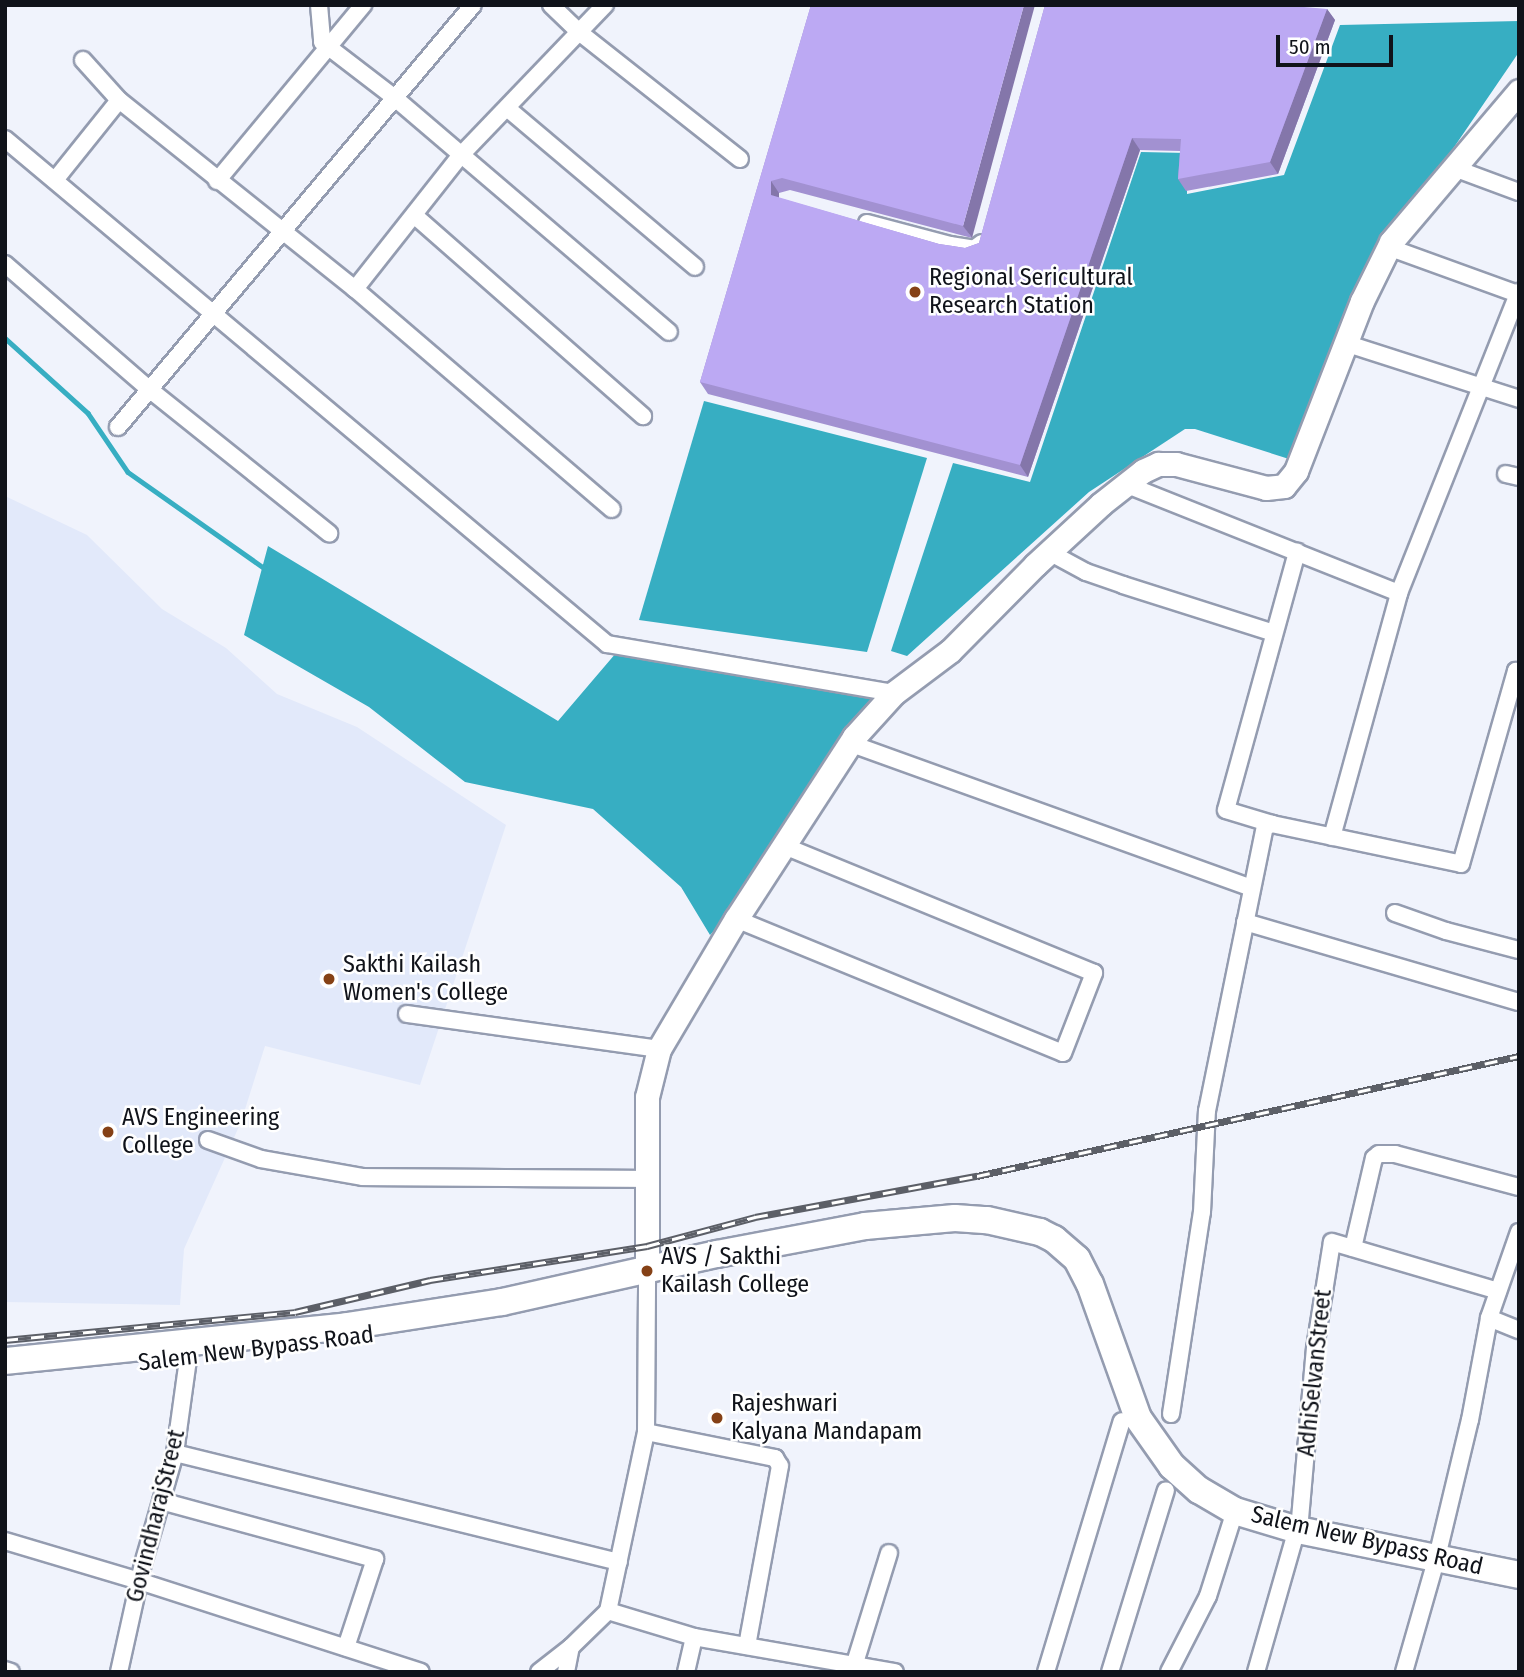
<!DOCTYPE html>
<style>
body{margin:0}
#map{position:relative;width:1524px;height:1677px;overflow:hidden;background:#f0f3fc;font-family:"Fira Sans Condensed",sans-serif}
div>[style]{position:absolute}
.built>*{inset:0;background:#e2e9fa}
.water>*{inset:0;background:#37aec2}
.stream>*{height:4.5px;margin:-2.25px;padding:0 2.25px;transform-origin:2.25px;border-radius:2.25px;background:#37aec2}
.roads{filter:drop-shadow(2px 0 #949cb0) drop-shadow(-2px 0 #949cb0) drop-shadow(0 2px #949cb0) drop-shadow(0 -2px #949cb0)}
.street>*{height:16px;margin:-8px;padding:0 8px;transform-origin:8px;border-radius:8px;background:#fff}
.secondary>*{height:23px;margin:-11.5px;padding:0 11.5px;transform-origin:11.5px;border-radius:11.5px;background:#fff}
.primary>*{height:26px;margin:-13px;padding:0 13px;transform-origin:13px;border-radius:13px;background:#fff}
.rail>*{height:7px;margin-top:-3.5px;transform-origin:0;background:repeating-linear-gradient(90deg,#fff 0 13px,#5c5f67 0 26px);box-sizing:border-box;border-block:2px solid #5c5f67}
.wall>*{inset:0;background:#a291d1}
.shaded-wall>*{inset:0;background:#8476aa}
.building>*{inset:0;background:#bca9f3}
.dots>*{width:19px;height:19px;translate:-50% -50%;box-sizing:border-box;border:4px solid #fff;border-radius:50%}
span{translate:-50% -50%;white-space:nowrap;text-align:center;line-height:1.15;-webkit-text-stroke:5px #fff;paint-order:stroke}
.poi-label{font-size:24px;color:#10131a}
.left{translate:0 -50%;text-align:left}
.street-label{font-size:24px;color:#10131a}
.frame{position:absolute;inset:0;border:7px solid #10131a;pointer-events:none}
.scale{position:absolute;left:1276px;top:35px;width:117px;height:32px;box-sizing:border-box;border:4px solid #10131a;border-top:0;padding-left:9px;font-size:21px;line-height:24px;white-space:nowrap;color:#10131a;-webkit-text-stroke:5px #fff;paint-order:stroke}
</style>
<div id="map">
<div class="built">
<i style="clip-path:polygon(5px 496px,87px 535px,162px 609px,226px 648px,277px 694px,357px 727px,506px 825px,420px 1085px,265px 1046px,241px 1122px,184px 1249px,180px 1305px,5px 1302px)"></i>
</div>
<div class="water">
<i style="clip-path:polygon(1519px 21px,1519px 52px,1418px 200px,1289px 459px,1195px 429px,1185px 429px,1089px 492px,907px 656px,891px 651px,953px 463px,1030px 482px,1141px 152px,1187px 153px,1187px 194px,1284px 175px,1340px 25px)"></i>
<i style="clip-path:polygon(704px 401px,927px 458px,867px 652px,639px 620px)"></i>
<i style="clip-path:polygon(268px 546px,558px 721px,616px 653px,875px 694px,815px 776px,735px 909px,710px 935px,681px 887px,593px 809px,465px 782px,369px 707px,244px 635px)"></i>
</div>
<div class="stream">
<i style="left:5px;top:338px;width:112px;rotate:42.1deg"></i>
<i style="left:88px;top:413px;width:71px;rotate:55.9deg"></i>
<i style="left:128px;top:472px;width:170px;rotate:35.2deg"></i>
</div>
<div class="roads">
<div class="street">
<i style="left:319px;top:5px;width:37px;rotate:85deg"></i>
<i style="left:322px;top:42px;width:92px;rotate:37.5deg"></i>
<i style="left:395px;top:98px;width:360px;rotate:40.5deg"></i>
<i style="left:551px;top:5px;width:39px;rotate:44deg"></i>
<i style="left:579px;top:32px;width:205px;rotate:38.3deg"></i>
<i style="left:83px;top:60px;width:54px;rotate:48deg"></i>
<i style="left:119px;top:100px;width:302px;rotate:38.7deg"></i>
<i style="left:355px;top:289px;width:338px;rotate:40.6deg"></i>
<i style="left:507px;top:108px;width:246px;rotate:40.2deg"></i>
<i style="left:5px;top:139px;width:786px;rotate:39.99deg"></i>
<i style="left:607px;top:644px;width:291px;rotate:9.7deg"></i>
<i style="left:1454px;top:168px;width:69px;rotate:20.3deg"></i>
<i style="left:55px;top:180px;width:102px;rotate:-51.3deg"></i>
<i style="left:217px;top:181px;width:229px;rotate:-50.3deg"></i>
<i style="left:414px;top:215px;width:305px;rotate:41.3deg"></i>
<i style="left:867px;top:223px;width:86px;rotate:14.8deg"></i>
<i style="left:950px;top:245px;width:24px;rotate:9deg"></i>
<i style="left:974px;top:249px;width:10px;rotate:-37deg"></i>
<i style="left:1388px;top:247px;width:138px;rotate:19.9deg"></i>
<i style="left:5px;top:264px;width:191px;rotate:41deg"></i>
<i style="left:149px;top:389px;width:231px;rotate:38.7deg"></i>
<i style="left:355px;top:289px;width:171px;rotate:-51.7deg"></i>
<i style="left:461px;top:155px;width:208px;rotate:-46.2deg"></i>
<i style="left:1345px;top:343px;width:183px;rotate:17.8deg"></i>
<i style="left:118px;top:427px;width:551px;rotate:-49.93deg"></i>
<i style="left:1506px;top:474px;width:13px;rotate:13deg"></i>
<i style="left:1125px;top:484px;width:295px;rotate:21.7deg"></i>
<i style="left:1049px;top:552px;width:42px;rotate:28.4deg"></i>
<i style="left:1086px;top:572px;width:39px;rotate:19deg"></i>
<i style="left:1123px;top:585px;width:158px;rotate:17.6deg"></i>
<i style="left:849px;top:743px;width:428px;rotate:19.8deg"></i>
<i style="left:1272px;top:824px;width:48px;rotate:-163.1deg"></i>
<i style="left:1226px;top:810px;width:268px;rotate:-74.6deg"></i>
<i style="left:1332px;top:837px;width:253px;rotate:-74.6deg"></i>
<i style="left:1399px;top:593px;width:324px;rotate:-68.3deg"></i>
<i style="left:1395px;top:913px;width:54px;rotate:19.4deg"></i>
<i style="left:1446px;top:931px;width:75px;rotate:14.6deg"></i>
<i style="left:736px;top:919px;width:353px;rotate:22.3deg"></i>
<i style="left:1063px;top:1053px;width:86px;rotate:-68.8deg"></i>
<i style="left:1094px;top:973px;width:337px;rotate:-157.7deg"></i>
<i style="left:1245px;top:922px;width:285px;rotate:16.3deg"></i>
<i style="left:407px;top:1014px;width:254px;rotate:7.9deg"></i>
<i style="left:208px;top:1140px;width:56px;rotate:19.7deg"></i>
<i style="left:261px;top:1159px;width:104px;rotate:10deg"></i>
<i style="left:363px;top:1177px;width:285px;rotate:0.4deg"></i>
<i style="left:1353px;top:1248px;width:92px;rotate:-76.9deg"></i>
<i style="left:1374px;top:1158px;width:6px;rotate:-39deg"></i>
<i style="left:1379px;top:1154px;width:16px"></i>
<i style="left:1395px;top:1154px;width:128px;rotate:14.9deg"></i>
<i style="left:1489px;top:1318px;width:32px;rotate:22deg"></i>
<i style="left:1171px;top:1414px;width:204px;rotate:-81.3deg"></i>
<i style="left:1202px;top:1212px;width:101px;rotate:-87.2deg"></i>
<i style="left:1207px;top:1111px;width:290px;rotate:-78.5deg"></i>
<i style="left:1265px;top:827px;width:8px;rotate:-23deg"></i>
<i style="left:1272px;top:824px;width:193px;rotate:11.9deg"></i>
<i style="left:1461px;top:864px;width:201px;rotate:-74.1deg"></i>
<i style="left:1516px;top:671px;width:3px;rotate:18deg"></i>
<i style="left:646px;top:1432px;width:132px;rotate:11.4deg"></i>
<i style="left:775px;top:1458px;width:9px;rotate:58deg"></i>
<i style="left:780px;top:1466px;width:183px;rotate:100.4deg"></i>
<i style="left:175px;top:1453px;width:457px;rotate:13.8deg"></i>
<i style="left:161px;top:1501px;width:222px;rotate:15.2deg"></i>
<i style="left:375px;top:1559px;width:93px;rotate:108.2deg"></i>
<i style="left:5px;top:1541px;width:140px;rotate:16.6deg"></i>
<i style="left:139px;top:1581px;width:296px;rotate:17.9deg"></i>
<i style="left:608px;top:1611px;width:90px;rotate:16.8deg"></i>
<i style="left:694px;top:1637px;width:204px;rotate:9.9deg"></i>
<i style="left:855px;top:1663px;width:115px;rotate:-72.8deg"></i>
<i style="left:5px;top:1670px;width:6px;rotate:18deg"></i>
<i style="left:119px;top:1672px;width:111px;rotate:-77.5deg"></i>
<i style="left:143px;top:1564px;width:116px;rotate:-73.9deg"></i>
<i style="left:175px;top:1453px;width:95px;rotate:-82.1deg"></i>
<i style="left:539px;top:1672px;width:41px;rotate:-38deg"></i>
<i style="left:571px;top:1647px;width:52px;rotate:-44.2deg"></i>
<i style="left:608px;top:1611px;width:183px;rotate:-78deg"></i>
<i style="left:646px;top:1432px;width:161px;rotate:-89.6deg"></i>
<i style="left:566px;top:1672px;width:25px;rotate:-79deg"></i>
<i style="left:686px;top:1672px;width:36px;rotate:-77deg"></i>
<i style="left:1046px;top:1672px;width:262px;rotate:-73.2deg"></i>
<i style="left:1110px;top:1672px;width:190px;rotate:-72.9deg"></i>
<i style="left:1169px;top:1672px;width:85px;rotate:-62.8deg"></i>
<i style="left:1208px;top:1596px;width:89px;rotate:-72.4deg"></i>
<i style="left:1256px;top:1672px;width:159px;rotate:-74deg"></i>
<i style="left:1300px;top:1519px;width:172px;rotate:-85deg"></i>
<i style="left:1315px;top:1348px;width:107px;rotate:-80.9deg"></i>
<i style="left:1332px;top:1242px;width:173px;rotate:16.4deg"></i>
<i style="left:1404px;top:1672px;width:120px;rotate:-74deg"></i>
<i style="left:1437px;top:1557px;width:141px;rotate:-76.5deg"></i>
<i style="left:1470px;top:1420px;width:104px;rotate:-79.4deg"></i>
<i style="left:1489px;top:1318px;width:91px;rotate:-70.8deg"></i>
</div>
<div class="secondary">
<i style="left:647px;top:1271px;width:174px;rotate:-90deg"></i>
<i style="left:647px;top:1097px;width:49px;rotate:-76deg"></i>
<i style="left:659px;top:1049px;width:151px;rotate:-59.4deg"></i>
<i style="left:736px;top:919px;width:217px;rotate:-57deg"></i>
<i style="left:854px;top:737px;width:59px;rotate:-47.7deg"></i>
<i style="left:894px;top:693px;width:70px;rotate:-36.9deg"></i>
<i style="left:950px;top:651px;width:121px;rotate:-45.3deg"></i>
<i style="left:1035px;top:565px;width:90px;rotate:-42.7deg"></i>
<i style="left:1101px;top:504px;width:53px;rotate:-38.2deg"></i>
<i style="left:1143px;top:471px;width:17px;rotate:-25deg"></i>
<i style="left:1158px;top:464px;width:18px"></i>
<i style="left:1176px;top:464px;width:93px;rotate:14.9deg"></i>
<i style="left:1266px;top:488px;width:18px;rotate:-6deg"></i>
<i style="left:1284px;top:486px;width:19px;rotate:-51deg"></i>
<i style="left:1296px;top:471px;width:182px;rotate:-68.8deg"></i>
<i style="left:1362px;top:301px;width:66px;rotate:-63.8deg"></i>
<i style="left:1391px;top:242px;width:198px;rotate:-49.7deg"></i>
</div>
<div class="primary">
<i style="left:5px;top:1361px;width:344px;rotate:-5.8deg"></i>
<i style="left:347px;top:1326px;width:157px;rotate:-8.8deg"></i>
<i style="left:502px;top:1302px;width:220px;rotate:-12.6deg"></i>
<i style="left:717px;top:1254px;width:151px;rotate:-10.7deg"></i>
<i style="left:865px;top:1226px;width:90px;rotate:-5.1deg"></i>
<i style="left:955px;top:1218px;width:32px;rotate:4deg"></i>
<i style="left:987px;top:1220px;width:54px;rotate:12.8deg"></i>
<i style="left:1040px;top:1232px;width:16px;rotate:27deg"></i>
<i style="left:1054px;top:1239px;width:30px;rotate:41deg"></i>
<i style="left:1077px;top:1259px;width:28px;rotate:63deg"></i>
<i style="left:1090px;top:1284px;width:142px;rotate:70.3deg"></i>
<i style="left:1138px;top:1418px;width:59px;rotate:54.7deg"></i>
<i style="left:1172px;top:1466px;width:36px;rotate:42deg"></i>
<i style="left:1199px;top:1490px;width:42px;rotate:30.3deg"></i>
<i style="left:1235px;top:1511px;width:66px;rotate:16.8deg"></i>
<i style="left:1298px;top:1530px;width:226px;rotate:11.5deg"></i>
</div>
</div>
<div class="rail">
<i style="left:5px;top:1340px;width:291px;rotate:-5.5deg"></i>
<i style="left:295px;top:1312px;width:139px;rotate:-13.3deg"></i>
<i style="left:430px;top:1280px;width:220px;rotate:-8.9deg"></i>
<i style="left:647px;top:1246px;width:112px;rotate:-15deg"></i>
<i style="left:755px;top:1217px;width:226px;rotate:-10.5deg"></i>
<i style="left:977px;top:1176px;width:555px;rotate:-12.48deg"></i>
</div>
<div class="wall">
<i style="clip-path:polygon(811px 5px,972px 238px,790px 190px,779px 193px,779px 198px,939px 244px,965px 248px,979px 243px,1045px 5px,1327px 9px,1335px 20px,1278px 174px,1186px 191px,1178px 179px,1180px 151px,1140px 150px,1028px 477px,708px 394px,700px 382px)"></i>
</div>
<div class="shaded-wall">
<i style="clip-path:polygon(1024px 5px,1035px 5px,972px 238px,963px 226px)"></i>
<i style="clip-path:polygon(1327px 9px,1335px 20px,1278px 174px,1270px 162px)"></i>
<i style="clip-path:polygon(1132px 138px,1140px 150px,1028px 477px,1020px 465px)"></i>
<i style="clip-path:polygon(771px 181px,779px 193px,779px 207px,771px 195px)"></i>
</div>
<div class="building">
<i style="clip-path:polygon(811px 5px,1024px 5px,963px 226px,782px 178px,771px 181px,771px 195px,939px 244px,965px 248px,979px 243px,1045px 5px,1281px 5px,1327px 9px,1270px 162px,1178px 179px,1181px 139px,1132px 138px,1020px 465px,700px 382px)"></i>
</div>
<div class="dots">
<i style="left:915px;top:292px;background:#854116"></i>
<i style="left:329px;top:979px;background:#854116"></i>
<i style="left:108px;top:1132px;background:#854116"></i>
<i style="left:647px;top:1271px;background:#854116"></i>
<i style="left:717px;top:1418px;background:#854116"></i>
</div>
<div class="poi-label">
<span class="left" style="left:929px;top:292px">Regional Sericultural<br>Research Station</span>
<span class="left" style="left:343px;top:979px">Sakthi Kailash<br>Women's College</span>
<span class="left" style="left:122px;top:1132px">AVS Engineering<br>College</span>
<span class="left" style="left:661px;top:1271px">AVS / Sakthi<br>Kailash College</span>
<span class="left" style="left:731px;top:1418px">Rajeshwari<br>Kalyana Mandapam</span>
</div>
<div class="street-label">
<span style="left:256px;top:1349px;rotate:-7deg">Salem New Bypass Road</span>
<span style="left:1315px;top:1373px;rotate:-84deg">AdhiSelvanStreet</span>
<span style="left:156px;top:1516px;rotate:-76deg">GovindharajStreet</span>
<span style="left:1367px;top:1541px;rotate:13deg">Salem New Bypass Road</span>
</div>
<div class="frame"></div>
<div class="scale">50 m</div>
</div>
